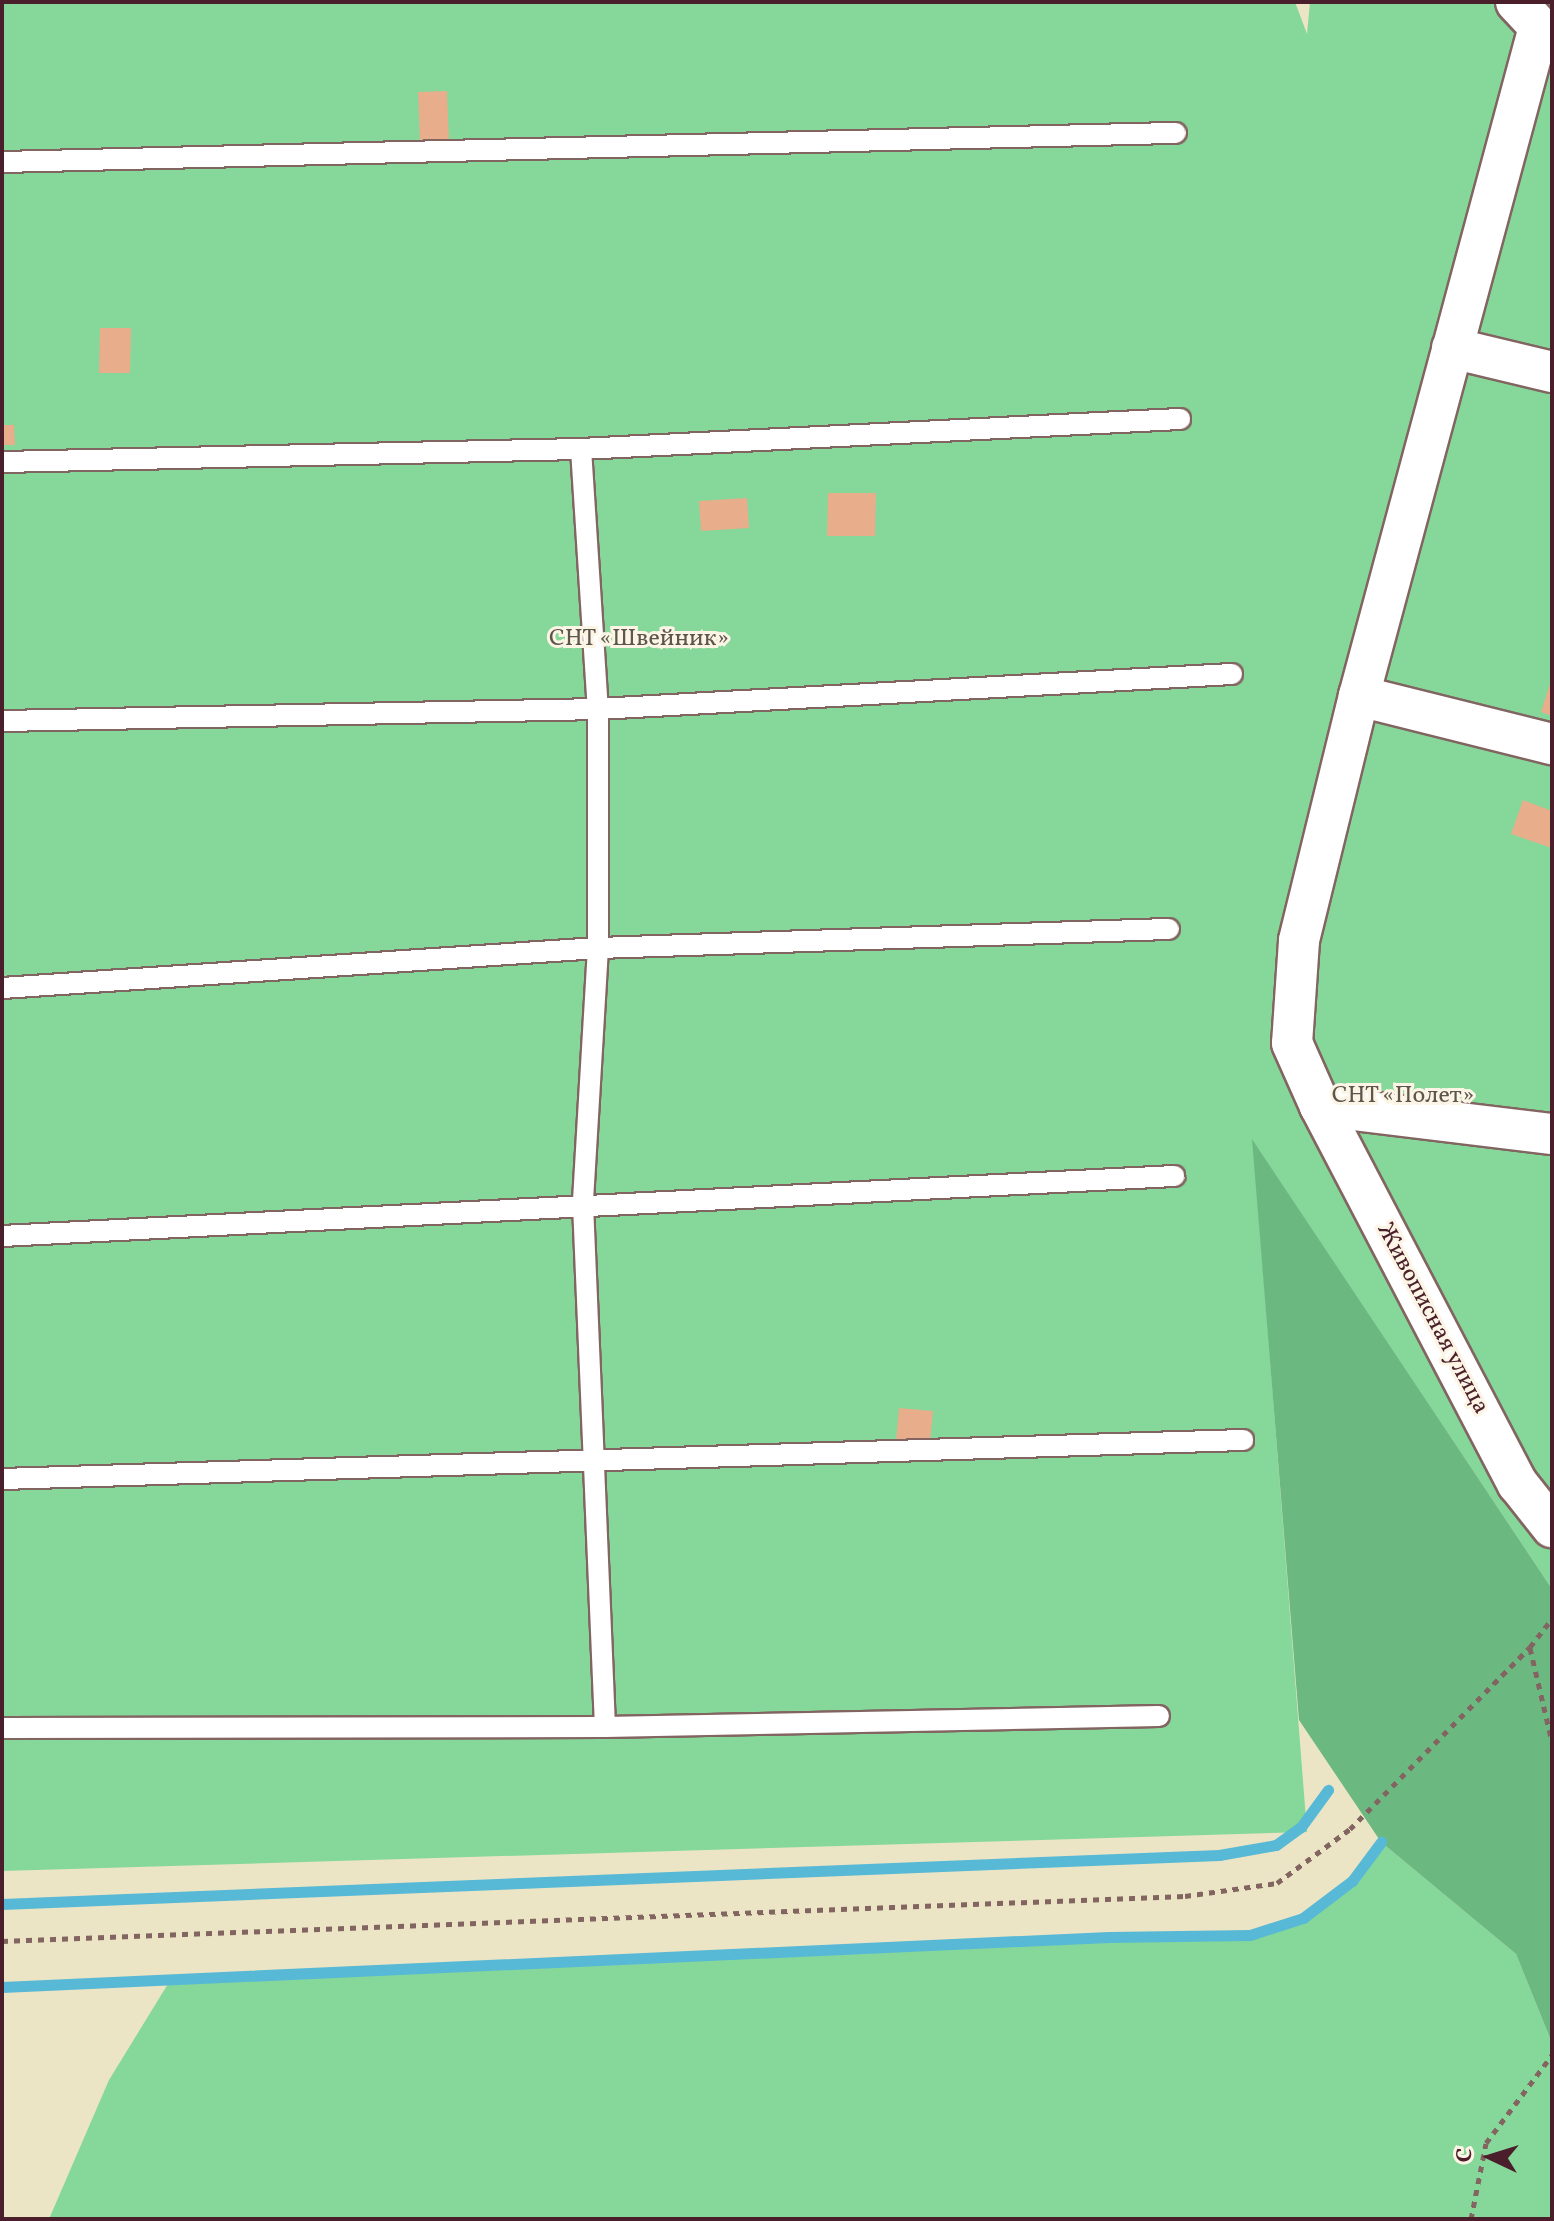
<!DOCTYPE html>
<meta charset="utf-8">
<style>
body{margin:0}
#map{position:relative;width:1554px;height:2221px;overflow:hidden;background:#ebe5c5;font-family:Vollkorn,serif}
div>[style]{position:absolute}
.green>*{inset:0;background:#85d899}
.forest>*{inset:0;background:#6cb881}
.stream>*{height:11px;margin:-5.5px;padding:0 5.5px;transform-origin:5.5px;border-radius:5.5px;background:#58b9d6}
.building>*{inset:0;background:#e8ad8b}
.path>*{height:5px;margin-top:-2.5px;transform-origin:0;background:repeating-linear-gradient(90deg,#826461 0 6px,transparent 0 12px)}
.roads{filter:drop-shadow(2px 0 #826461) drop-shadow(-2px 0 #826461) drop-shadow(0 2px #826461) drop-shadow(0 -2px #826461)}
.service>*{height:20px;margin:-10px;padding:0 10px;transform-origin:10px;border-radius:10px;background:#fff}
.minor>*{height:40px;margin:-20px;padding:0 20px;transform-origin:20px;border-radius:20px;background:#fff}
span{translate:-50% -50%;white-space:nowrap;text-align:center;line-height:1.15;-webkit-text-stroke:6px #fcf5e5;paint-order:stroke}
.park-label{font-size:24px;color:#5c564c}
.street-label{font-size:24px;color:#4a1f2b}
.frame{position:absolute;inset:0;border:4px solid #4a1f2b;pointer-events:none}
.north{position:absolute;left:1450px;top:2117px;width:80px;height:80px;-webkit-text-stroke:6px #fcf5e5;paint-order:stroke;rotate:274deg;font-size:22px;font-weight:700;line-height:32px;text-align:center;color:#4a1f2b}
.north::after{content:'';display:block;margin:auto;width:28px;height:36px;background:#4a1f2b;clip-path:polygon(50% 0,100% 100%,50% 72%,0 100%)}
</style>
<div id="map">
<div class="green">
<i style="clip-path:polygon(2px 2px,1295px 2px,1307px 34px,1310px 2px,1552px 2px,1552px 1589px,1253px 1141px,1307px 1832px,2px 1871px)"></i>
<i style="clip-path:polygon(1381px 1842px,1516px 1954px,1552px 2043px,1552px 2219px,49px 2219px,109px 2080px,171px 1979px,1109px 1937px,1250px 1935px,1303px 1917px,1352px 1881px)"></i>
</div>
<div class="forest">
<i style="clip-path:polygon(1252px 1139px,1552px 1589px,1552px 2043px,1516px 1954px,1381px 1842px,1299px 1720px)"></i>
</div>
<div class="stream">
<i style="left:2px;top:1904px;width:1218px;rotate:-2.31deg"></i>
<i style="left:1219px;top:1855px;width:58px;rotate:-10deg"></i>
<i style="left:1276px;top:1845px;width:31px;rotate:-36deg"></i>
<i style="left:1301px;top:1827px;width:46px;rotate:-53.9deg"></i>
<i style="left:2px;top:1987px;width:1108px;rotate:-2.59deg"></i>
<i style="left:1109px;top:1937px;width:141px;rotate:-0.8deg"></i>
<i style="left:1250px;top:1935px;width:56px;rotate:-17.8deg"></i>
<i style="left:1303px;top:1918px;width:61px;rotate:-37.1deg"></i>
<i style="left:1352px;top:1881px;width:49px;rotate:-53.4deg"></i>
</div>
<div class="building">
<i style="clip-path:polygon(447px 91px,449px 142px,420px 143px,418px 92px)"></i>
<i style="clip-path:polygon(100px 328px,131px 328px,130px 373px,99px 373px)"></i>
<i style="clip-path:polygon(2px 425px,14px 425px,15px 445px,2px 445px)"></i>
<i style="clip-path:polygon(828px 493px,876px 493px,875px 536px,827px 536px)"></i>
<i style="clip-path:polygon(747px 498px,749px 528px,701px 531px,699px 501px)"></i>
<i style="clip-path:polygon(1552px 677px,1552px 716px,1541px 712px)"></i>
<i style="clip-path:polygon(1523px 800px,1552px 811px,1552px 848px,1511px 834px)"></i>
<i style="clip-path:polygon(899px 1408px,933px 1411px,930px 1443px,896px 1440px)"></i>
</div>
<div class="path">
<i style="left:1530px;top:1648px;width:97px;rotate:76.8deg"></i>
<i style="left:2px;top:1941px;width:1184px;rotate:-2.18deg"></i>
<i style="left:1185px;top:1896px;width:93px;rotate:-8deg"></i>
<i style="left:1277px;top:1883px;width:91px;rotate:-36.5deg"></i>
<i style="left:1350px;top:1829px;width:256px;rotate:-45.3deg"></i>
<i style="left:1530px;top:1647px;width:36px;rotate:-52deg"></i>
<i style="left:1471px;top:2219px;width:77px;rotate:-78.8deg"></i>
<i style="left:1486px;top:2143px;width:110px;rotate:-53.1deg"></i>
</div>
<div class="roads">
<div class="service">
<i style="left:2px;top:162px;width:1174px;rotate:-1.42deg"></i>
<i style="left:581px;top:449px;width:261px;rotate:86.3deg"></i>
<i style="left:598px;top:709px;width:239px;rotate:90deg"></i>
<i style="left:598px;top:948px;width:256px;rotate:93.4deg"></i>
<i style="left:583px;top:1204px;width:523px;rotate:87.59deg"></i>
<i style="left:2px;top:462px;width:579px;rotate:-1.29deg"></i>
<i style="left:581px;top:449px;width:600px;rotate:-2.87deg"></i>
<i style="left:2px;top:721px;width:596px;rotate:-1.15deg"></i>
<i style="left:598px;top:709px;width:635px;rotate:-3.16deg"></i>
<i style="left:2px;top:988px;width:597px;rotate:-3.84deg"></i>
<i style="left:598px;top:948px;width:571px;rotate:-1.91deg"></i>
<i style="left:2px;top:1236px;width:1174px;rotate:-2.93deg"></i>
<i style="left:2px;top:1479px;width:1242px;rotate:-1.8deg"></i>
<i style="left:2px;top:1728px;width:603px;rotate:-0.1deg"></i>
<i style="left:605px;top:1727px;width:554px;rotate:-1.14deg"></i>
</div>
<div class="minor">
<i style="left:1516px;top:2px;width:34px;rotate:47deg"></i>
<i style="left:1539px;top:27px;width:693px;rotate:105.06deg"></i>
<i style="left:1359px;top:696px;width:252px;rotate:103.8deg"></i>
<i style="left:1299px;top:941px;width:102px;rotate:93.9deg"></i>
<i style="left:1292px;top:1043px;width:69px;rotate:66deg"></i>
<i style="left:1320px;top:1106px;width:427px;rotate:62.4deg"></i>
<i style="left:1518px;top:1484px;width:55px;rotate:51.7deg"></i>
<i style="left:1452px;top:348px;width:103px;rotate:13.5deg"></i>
<i style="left:1359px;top:696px;width:199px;rotate:14deg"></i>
<i style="left:1320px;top:1106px;width:234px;rotate:6.9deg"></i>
</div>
</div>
<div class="park-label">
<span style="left:639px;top:640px">СНТ «Швейник»</span>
<span style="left:1403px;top:1097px">СНТ «Полет»</span>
</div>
<div class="street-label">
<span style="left:1432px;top:1319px;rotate:62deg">Живописная улица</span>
</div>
<div class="frame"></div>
<div class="north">С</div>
</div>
